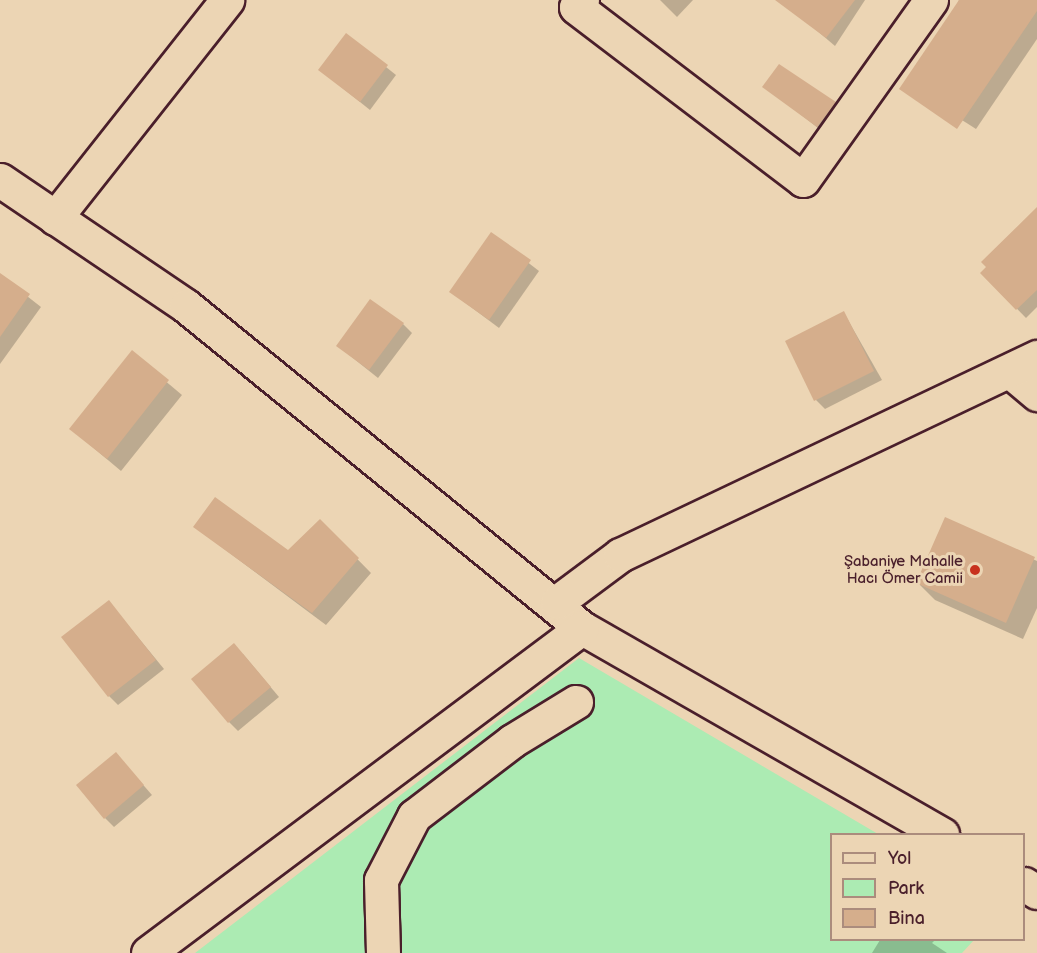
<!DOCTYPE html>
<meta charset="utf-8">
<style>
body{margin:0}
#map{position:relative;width:1037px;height:953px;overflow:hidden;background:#ecd5b4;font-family:"Balsamiq Sans",sans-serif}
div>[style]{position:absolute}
.green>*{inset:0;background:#acebb3}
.shadow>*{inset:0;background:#0003}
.building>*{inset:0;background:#d5ae8c}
.roads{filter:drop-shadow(2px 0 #4a1f2b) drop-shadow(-2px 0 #4a1f2b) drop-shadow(0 2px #4a1f2b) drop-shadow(0 -2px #4a1f2b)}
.minor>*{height:33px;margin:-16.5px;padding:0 16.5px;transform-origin:16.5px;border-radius:16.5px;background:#ecd5b4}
.dots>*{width:16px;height:16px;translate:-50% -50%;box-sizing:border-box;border:3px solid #ecd5b4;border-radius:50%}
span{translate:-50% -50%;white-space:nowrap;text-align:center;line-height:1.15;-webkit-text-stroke:6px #ecd5b4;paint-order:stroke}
.poi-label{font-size:15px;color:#4a1f2b}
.right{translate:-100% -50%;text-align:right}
.legend{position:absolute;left:830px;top:833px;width:195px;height:108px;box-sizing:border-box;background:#ecd5b4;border:2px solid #ab8c7d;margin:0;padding:8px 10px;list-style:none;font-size:18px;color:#4a1f2b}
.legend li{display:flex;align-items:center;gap:12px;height:30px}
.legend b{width:30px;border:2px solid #ab8c7d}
</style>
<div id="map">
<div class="green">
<i style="clip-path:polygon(579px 658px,878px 834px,832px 834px,832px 940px,974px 940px,962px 953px,195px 953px)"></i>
</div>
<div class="shadow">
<i style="clip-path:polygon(660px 0,693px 0,677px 17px)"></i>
<i style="clip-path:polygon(781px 0,865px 0,835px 46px)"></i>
<i style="clip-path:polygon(959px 0,1037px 3px,1037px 39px,976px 129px,918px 92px)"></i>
<i style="clip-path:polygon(346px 35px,396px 75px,370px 110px,320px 70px)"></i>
<i style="clip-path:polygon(764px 86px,835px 103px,844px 112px,827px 135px)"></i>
<i style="clip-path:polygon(1037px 229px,1037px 307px,1026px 318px,982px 273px)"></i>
<i style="clip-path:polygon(491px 234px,539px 271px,499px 328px,451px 292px)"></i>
<i style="clip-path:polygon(0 275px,41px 307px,0 364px)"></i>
<i style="clip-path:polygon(844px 313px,882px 380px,825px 409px,816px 400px)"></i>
<i style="clip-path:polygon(403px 324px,412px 333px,378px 378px,338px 346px)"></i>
<i style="clip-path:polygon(132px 353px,182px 395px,121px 471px,71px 429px)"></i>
<i style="clip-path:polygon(945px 519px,1037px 561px,1037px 608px,1023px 639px,935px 600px,917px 582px)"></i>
<i style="clip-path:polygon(320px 521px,371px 573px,326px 625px,195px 527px,288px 552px)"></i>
<i style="clip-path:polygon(109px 602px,164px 669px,118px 705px,109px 696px)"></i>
<i style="clip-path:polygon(243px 654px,279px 697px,238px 731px,229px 722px)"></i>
<i style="clip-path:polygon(124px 763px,152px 795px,114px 827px,105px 818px)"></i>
<i style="clip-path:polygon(880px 940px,935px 940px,932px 943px,947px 953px,872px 953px)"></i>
</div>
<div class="building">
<i style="clip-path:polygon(775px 0,855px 0,826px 38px)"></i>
<i style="clip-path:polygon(959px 0,1037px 0,1037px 11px,957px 129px,899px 89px)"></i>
<i style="clip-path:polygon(346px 33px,388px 65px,360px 102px,318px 70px)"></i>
<i style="clip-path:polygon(779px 64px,836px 102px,817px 127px,762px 87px)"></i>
<i style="clip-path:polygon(1037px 207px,1037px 290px,1016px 310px,980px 273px,986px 267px,981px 262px)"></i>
<i style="clip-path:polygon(491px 232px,531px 260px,489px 320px,449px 292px)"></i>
<i style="clip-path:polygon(0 273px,30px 294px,0 337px)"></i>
<i style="clip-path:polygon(370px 299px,404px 323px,369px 370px,336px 346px)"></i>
<i style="clip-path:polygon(844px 311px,874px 371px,814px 401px,785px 341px)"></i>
<i style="clip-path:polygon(132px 350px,169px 380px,107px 459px,69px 429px)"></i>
<i style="clip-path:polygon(215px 497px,288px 550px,320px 519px,359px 558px,312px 613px,193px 527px)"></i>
<i style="clip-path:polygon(945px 517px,1035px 557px,1006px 623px,916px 583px)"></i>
<i style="clip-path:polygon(109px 600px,156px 660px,108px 697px,61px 637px)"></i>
<i style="clip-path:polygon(234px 643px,271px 687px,228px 723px,191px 679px)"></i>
<i style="clip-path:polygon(116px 752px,144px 785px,104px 819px,76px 785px)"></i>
</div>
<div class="roads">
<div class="minor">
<i style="left:582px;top:0;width:9px;rotate:131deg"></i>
<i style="left:576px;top:7px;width:285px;rotate:37.3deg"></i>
<i style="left:803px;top:180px;width:221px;rotate:-54.6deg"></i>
<i style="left:0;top:180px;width:225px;rotate:34.1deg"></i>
<i style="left:186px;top:306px;width:510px;rotate:39.12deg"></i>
<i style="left:582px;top:628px;width:415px;rotate:29.8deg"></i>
<i style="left:55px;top:218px;width:278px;rotate:-51.7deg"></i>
<i style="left:1012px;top:373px;width:33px;rotate:40deg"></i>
<i style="left:557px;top:602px;width:79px;rotate:-36.7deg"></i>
<i style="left:620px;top:555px;width:462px;rotate:-25.4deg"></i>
<i style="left:1024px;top:884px;width:15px;rotate:32deg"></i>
<i style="left:148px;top:953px;width:542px;rotate:-36.83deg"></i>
<i style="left:383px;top:953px;width:73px;rotate:-91.6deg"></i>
<i style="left:381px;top:880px;width:72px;rotate:-62.7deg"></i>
<i style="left:414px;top:816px;width:123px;rotate:-37.4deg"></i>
<i style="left:512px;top:741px;width:75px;rotate:-31.4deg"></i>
</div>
</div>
<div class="dots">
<i style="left:975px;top:570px;background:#c8321e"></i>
</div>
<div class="poi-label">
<span class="right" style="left:963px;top:570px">Şabaniye Mahalle<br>Hacı Ömer Camii</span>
</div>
<ul class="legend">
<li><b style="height:8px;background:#ecd5b4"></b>Yol</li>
<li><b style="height:16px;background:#acebb3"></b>Park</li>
<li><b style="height:16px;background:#d5ae8c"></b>Bina</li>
</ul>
</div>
